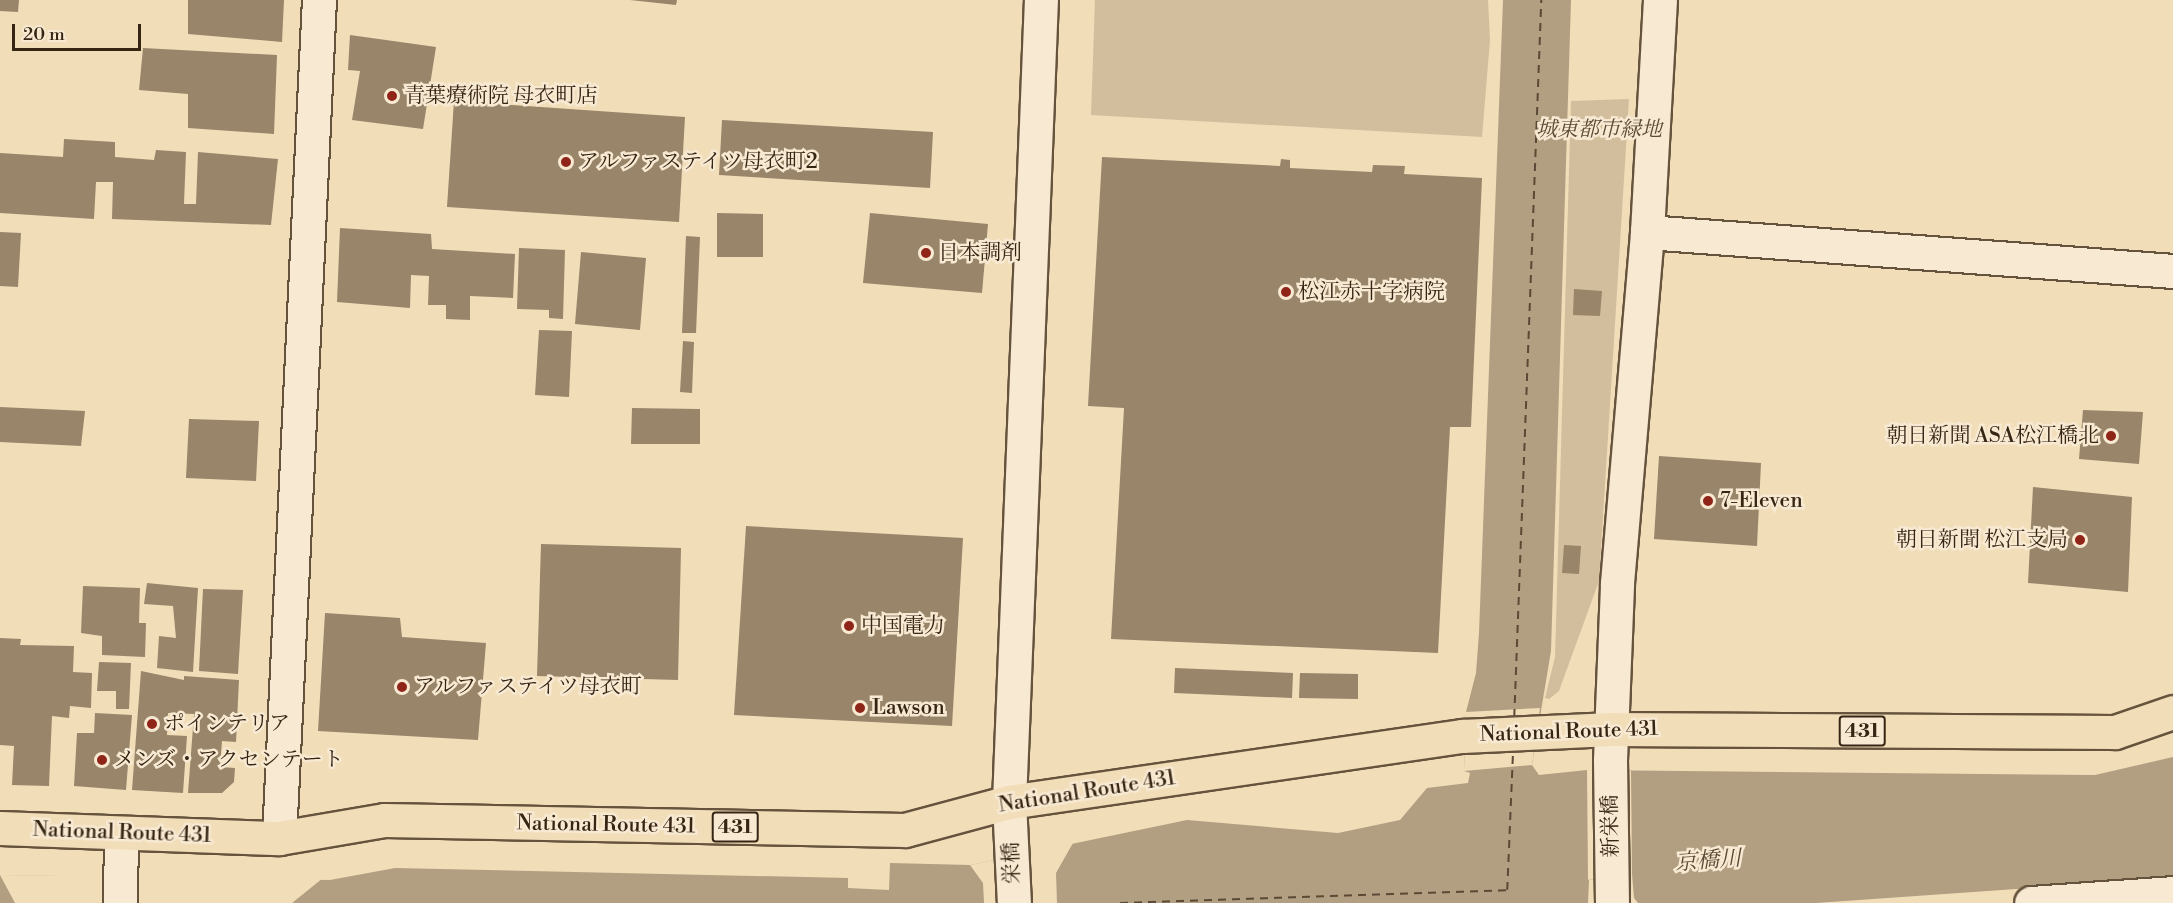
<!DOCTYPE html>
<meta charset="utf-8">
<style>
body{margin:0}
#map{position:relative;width:2173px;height:903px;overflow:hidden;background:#f2ddb9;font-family:"Libre Bodoni","Noto Serif JP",serif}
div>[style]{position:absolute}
.green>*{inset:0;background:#d2be9d}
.water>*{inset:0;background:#b29e81}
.pier>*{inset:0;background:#f2ddb9}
.ferry>*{height:1.5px;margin-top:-0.75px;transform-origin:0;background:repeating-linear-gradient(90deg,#5c4935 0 8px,transparent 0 14px)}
.building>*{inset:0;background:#98856a}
.roads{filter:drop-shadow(2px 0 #66533d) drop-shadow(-2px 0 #66533d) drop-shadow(0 2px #66533d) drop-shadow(0 -2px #66533d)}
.minor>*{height:33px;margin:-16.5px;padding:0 16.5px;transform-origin:16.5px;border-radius:16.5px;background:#f7e9d2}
.tertiary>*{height:33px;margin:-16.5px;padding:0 16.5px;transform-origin:16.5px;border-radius:16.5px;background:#f7e9d2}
.secondary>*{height:33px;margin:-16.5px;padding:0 16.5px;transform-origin:16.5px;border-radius:16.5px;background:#f7e9d2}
.trunk>*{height:33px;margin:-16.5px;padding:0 16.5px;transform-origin:16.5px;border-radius:16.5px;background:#f2ddb9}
.dots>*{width:16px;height:16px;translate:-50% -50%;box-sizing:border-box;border:3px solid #f7e9d2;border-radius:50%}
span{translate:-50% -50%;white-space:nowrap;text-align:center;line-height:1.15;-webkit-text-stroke:5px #f7e9d2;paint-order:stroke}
.shield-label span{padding:2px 4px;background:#f7e9d2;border:2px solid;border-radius:4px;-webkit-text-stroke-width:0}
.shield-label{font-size:20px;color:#372514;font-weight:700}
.poi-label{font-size:21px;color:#372514}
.left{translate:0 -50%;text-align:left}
.right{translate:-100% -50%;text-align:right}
.park-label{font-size:21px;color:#5e4b36;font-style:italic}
.street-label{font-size:21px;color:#372514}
.water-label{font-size:22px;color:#5c4935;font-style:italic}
.scale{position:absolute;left:12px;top:24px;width:129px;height:27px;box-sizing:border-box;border:3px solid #372514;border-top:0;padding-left:8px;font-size:18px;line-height:21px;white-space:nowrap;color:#372514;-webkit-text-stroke:4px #f7e9d2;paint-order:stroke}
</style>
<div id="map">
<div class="green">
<i style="clip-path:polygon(1095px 0,1488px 0,1490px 40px,1482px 137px,1091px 115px)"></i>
<i style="clip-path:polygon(1629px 99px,1599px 581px,1559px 691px,1549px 699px,1545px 698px,1555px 657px,1571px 101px)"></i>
</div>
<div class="water">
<i style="clip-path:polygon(1503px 0,1571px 0,1551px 651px,1532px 765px,1539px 775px,1587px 770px,2095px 775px,2173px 757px,2173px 878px,1816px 903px,1638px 903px,1634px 898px,1632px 874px,1589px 880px,1588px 903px,0 903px,0 875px,330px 880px,395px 868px,848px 878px,848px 888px,889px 890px,890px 863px,970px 865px,1187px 820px,1338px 833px,1400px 820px,1427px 788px,1468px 783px,1470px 773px,1464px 771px,1466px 712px,1476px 673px,1479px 633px)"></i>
</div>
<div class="pier">
<i style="clip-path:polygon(1540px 708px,1532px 765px,1464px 771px,1466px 712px)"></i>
<i style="clip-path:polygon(1587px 770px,1631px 771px,1632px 874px,1588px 880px)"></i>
<i style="clip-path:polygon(1073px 843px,1056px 873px,1057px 903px,984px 903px,983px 883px,970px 865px)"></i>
<i style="clip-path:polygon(0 875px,323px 878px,292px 903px,15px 903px)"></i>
</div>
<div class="ferry">
<i style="left:1514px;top:717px;width:718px;rotate:-87.84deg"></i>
<i style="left:1120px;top:903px;width:387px;rotate:-1.9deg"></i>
<i style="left:1507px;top:890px;width:142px;rotate:-87.6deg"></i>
</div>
<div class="building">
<i style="clip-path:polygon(0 0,19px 0,18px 12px,0 11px)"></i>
<i style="clip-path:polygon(188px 0,284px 0,282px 42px,188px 34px)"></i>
<i style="clip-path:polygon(630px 0,677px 0,676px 5px)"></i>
<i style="clip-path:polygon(350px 35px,436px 47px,423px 129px,352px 120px,360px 71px,348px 70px)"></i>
<i style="clip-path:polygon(143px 48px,277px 55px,274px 134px,188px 128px,188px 94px,139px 90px)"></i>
<i style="clip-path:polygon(454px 101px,685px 117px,679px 222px,447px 207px)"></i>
<i style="clip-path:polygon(722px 120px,933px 132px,930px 188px,719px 175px)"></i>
<i style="clip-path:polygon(64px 139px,115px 142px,115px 157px,154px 160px,156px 150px,186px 152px,184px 204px,196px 204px,198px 152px,278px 159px,271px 225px,112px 219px,113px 182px,96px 182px,94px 219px,0 213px,0 153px,63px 157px)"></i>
<i style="clip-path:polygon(1102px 157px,1280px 166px,1281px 159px,1290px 160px,1290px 168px,1372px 172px,1373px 165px,1405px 166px,1404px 174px,1482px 178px,1471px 427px,1450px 427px,1438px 653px,1111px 639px,1124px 408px,1088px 406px)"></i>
<i style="clip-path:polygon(717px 213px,763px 214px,763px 257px,717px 257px)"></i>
<i style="clip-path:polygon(870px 213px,988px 224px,982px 293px,863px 283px)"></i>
<i style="clip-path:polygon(340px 228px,431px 234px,432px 249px,515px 254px,513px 298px,470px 296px,470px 320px,446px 319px,446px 305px,428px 305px,429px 276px,411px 275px,410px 308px,337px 302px)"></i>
<i style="clip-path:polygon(0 232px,21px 233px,18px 287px,0 286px)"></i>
<i style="clip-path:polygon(686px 236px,700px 237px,696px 333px,682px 333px)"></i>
<i style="clip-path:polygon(519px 248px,565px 250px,563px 319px,549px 318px,549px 310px,517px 309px)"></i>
<i style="clip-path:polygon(581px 252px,646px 258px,640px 330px,575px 324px)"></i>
<i style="clip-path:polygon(1574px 289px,1602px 291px,1600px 316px,1573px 315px)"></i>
<i style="clip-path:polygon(539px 330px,572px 331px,569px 397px,535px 395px)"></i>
<i style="clip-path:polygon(683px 341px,694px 342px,692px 393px,680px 392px)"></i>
<i style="clip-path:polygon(0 407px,85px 411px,81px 446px,0 442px)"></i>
<i style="clip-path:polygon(632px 408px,700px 409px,700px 444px,631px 444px)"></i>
<i style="clip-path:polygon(2083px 410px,2143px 412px,2139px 464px,2079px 459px)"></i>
<i style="clip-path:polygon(189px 419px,259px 421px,256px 481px,186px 478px)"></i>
<i style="clip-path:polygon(1659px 456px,1761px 463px,1757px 546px,1654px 539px)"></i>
<i style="clip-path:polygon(2033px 487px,2132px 497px,2128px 592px,2028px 583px)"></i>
<i style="clip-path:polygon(746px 526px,963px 538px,952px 726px,734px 715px)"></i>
<i style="clip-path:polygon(541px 544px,681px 548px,678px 680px,537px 676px)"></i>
<i style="clip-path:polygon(1564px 545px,1581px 546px,1579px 574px,1562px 573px)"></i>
<i style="clip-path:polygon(147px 583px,198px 588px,193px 672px,157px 668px,159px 636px,176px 638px,173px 606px,144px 604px)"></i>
<i style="clip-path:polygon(83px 586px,140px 588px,139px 623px,146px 623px,145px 657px,102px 655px,102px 636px,81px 633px)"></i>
<i style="clip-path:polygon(203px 589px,243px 590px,238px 674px,199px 671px)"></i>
<i style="clip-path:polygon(325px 613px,400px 618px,402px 637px,486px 643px,478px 740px,318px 731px)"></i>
<i style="clip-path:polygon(0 638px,21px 639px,20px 645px,74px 646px,73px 672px,92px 673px,91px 708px,70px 706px,69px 718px,52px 716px,49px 786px,12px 785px,14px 746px,0 745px)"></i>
<i style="clip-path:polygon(99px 662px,131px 663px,129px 709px,116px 709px,116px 691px,97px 691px)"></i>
<i style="clip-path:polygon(1175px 668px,1293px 673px,1292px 698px,1174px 693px)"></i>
<i style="clip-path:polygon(141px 671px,184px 680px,184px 676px,239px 680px,236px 742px,222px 741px,220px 767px,235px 768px,234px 782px,222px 793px,188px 793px,194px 714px,168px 713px,167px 735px,187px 736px,183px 793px,132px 790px)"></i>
<i style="clip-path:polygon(1300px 673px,1358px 674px,1358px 699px,1299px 698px)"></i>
<i style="clip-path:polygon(95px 713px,132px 715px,126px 790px,74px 786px,77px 733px,94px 733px)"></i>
</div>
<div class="roads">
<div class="minor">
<i style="left:1647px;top:232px;width:527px;rotate:4.24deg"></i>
<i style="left:1009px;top:802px;width:101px;rotate:87.2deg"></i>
<i style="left:1612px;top:903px;width:143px;rotate:-90.8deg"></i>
<i style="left:1610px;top:760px;width:177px;rotate:-87.7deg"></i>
<i style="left:1617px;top:583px;width:352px;rotate:-85.1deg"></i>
<i style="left:1647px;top:232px;width:232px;rotate:-86.8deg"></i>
<i style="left:2031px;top:903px;width:142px;rotate:-4deg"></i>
</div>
<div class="tertiary">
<i style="left:1009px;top:802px;width:803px;rotate:-87.72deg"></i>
<i style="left:279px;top:838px;width:839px;rotate:-87.27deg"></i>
</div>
<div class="secondary">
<i style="left:120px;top:903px;width:69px;rotate:-89.2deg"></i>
</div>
<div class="trunk">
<i style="left:0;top:828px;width:279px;rotate:2.1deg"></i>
<i style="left:279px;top:838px;width:107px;rotate:-9.7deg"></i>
<i style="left:384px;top:820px;width:521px;rotate:1.1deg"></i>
<i style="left:905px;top:830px;width:108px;rotate:-15.1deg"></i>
<i style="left:1009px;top:802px;width:458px;rotate:-8.3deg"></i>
<i style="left:1462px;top:736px;width:149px;rotate:-2.7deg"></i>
<i style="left:1611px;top:729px;width:504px;rotate:0.34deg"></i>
<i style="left:2115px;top:732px;width:61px;rotate:-19deg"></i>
</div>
</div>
<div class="dots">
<i style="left:392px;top:96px;background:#8f2418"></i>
<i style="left:566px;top:162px;background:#8f2418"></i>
<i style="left:926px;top:253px;background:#8f2418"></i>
<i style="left:1286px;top:292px;background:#8f2418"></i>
<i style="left:2111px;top:436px;background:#8f2418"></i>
<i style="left:1708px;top:501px;background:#8f2418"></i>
<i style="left:2080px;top:540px;background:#8f2418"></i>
<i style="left:849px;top:626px;background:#8f2418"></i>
<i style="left:402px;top:687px;background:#8f2418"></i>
<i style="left:860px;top:708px;background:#8f2418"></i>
<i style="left:152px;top:724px;background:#8f2418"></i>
<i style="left:102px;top:760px;background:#8f2418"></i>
</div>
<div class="shield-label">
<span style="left:1862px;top:731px">431</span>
<span style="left:735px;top:827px">431</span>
</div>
<div class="poi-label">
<span class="left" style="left:404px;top:96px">青葉療術院 母衣町店</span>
<span class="left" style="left:578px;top:162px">アルファステイツ母衣町2</span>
<span class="left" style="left:938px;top:253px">日本調剤</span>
<span class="left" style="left:1298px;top:292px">松江赤十字病院</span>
<span class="right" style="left:2099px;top:436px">朝日新聞 ASA松江橋北</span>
<span class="left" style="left:1720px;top:501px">7-Eleven</span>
<span class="right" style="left:2068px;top:540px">朝日新聞 松江支局</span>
<span class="left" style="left:861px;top:626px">中国電力</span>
<span class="left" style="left:414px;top:687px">アルファステイツ母衣町</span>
<span class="left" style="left:872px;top:708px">Lawson</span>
<span class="left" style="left:164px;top:724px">ポインテリア</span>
<span class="left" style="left:114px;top:760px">メンズ・アクセンテート</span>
</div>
<div class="park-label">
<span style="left:1599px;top:130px">城東都市緑地</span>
</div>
<div class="street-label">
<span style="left:1569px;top:732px;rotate:-2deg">National Route 431</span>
<span style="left:1087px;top:792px;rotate:-9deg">National Route 431</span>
<span style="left:606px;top:825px;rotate:1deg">National Route 431</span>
<span style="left:1611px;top:826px;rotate:-91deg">新栄橋</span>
<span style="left:122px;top:833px;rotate:2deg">National Route 431</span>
<span style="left:1012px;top:863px;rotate:-92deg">栄橋</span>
</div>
<div class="water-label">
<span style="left:1708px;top:861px;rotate:-4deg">京橋川</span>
</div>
<div class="scale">20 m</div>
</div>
